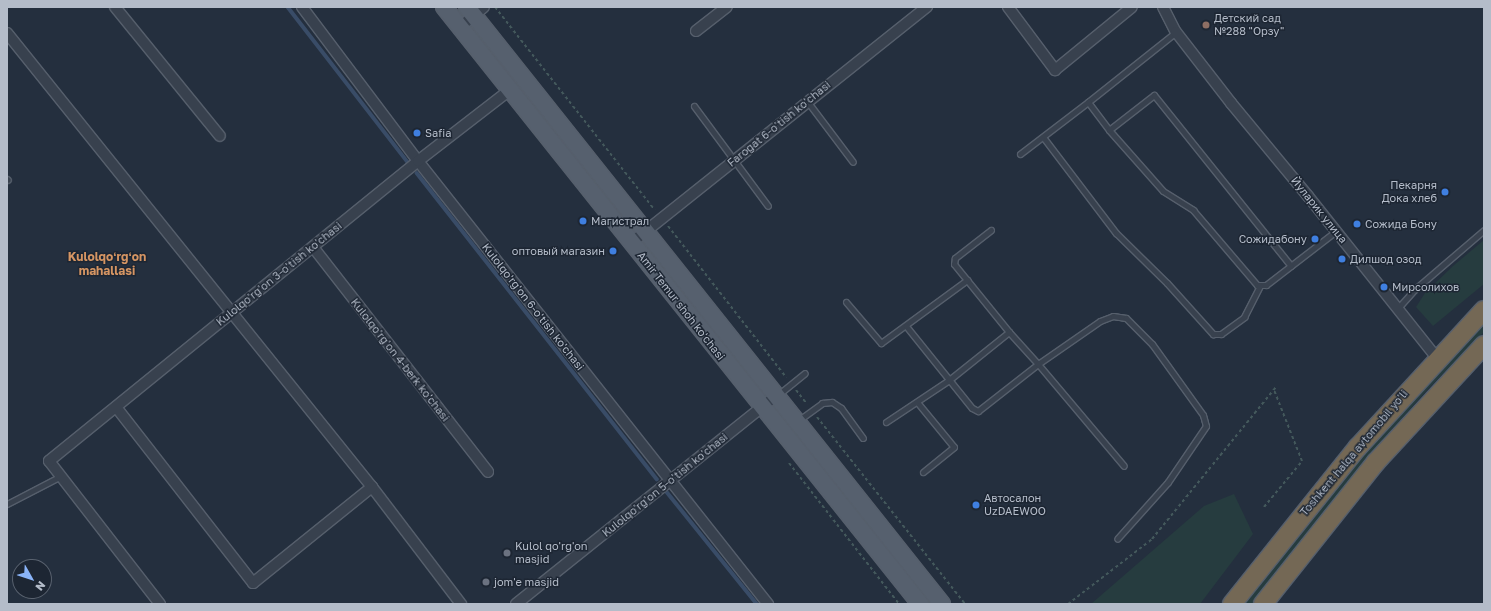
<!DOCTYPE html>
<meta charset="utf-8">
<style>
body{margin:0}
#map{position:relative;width:1491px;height:611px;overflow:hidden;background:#242f3e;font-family:"Golos Text",sans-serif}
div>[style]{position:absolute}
.green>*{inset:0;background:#263c3f}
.stream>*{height:3.5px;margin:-1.75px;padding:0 1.75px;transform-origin:1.75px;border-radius:1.75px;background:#394c67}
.path>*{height:2px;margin-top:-1px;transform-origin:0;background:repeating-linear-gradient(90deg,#44595c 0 3px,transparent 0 6px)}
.roads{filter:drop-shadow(1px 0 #565f6c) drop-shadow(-1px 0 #565f6c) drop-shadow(0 1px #565f6c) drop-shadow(0 -1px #565f6c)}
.lane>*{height:5px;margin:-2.5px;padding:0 2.5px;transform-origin:2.5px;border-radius:2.5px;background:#38414e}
.street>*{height:10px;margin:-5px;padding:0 5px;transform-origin:5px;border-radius:5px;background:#38414e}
.primary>*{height:16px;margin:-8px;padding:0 8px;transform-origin:8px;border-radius:8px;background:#56606e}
.highway>*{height:18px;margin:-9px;padding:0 9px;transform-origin:9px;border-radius:9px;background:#746855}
.dots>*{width:11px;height:11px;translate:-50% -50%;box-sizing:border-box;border:2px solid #1d2633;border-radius:50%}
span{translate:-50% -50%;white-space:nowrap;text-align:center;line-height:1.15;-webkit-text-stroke:3px #1d2633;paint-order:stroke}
.poi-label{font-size:11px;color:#b4bcc9}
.left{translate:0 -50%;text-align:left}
.right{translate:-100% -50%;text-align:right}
.street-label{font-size:11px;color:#b4bcc9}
.neighbourhood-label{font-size:12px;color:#d59563;font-weight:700}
.frame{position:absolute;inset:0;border:8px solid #b4bcc9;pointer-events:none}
.north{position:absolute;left:12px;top:559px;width:40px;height:40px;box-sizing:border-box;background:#1d2633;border:1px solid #59626f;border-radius:50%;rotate:129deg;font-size:11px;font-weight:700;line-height:16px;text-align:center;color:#b4bcc9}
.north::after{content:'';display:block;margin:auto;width:14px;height:18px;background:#8ab4f8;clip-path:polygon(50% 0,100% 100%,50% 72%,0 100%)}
</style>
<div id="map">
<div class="green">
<i style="clip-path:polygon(1484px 240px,1484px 284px,1433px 326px,1416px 307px,1425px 293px,1453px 266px)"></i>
<i style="clip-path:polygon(1484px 322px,1484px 332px,1427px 390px,1373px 451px,1253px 604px,1245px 604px,1341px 477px)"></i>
<i style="clip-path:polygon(1234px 494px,1253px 534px,1200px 604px,1091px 604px,1204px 506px)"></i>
</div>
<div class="stream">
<i style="left:288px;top:7px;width:196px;rotate:52.3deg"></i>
<i style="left:417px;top:173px;width:389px;rotate:51.9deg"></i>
<i style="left:667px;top:492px;width:144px;rotate:51.2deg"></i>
</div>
<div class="path">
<i style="left:495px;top:7px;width:258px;rotate:51.8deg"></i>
<i style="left:668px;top:226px;width:192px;rotate:52deg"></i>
<i style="left:796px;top:390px;width:18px;rotate:52deg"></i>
<i style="left:817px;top:417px;width:238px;rotate:51.6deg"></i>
<i style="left:789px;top:463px;width:179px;rotate:52deg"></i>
<i style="left:1264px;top:507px;width:60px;rotate:-50.4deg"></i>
<i style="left:1302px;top:461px;width:76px;rotate:-111.5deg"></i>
<i style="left:1068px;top:604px;width:106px;rotate:-37.7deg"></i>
<i style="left:1152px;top:539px;width:196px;rotate:-50.8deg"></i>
</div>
<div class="roads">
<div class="lane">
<i style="left:1176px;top:32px;width:112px;rotate:141.5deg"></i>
<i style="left:1088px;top:102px;width:35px;rotate:53deg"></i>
<i style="left:1109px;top:130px;width:81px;rotate:48.5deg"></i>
<i style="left:1163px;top:191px;width:36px;rotate:32deg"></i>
<i style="left:1193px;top:210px;width:99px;rotate:49.5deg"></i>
<i style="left:1257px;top:285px;width:9px"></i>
<i style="left:1266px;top:285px;width:88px;rotate:-37.6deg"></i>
<i style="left:807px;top:101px;width:76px;rotate:53deg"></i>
<i style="left:694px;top:106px;width:124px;rotate:53.5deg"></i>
<i style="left:1109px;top:130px;width:57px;rotate:-37.9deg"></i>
<i style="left:1154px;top:95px;width:219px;rotate:51.3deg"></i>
<i style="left:1043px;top:137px;width:121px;rotate:52.8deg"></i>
<i style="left:1116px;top:233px;width:71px;rotate:44.4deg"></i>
<i style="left:1167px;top:283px;width:69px;rotate:48deg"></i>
<i style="left:1213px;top:334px;width:8px"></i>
<i style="left:1221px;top:334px;width:29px;rotate:-36deg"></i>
<i style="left:1244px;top:317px;width:35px;rotate:-63deg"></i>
<i style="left:1020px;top:154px;width:86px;rotate:-37.4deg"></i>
<i style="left:7px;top:179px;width:1px;rotate:45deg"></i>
<i style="left:991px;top:230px;width:46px;rotate:142.1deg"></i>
<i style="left:955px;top:258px;width:6px;rotate:99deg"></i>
<i style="left:954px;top:264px;width:87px;rotate:51deg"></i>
<i style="left:846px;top:302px;width:54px;rotate:49.5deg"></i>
<i style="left:881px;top:343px;width:107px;rotate:-36.2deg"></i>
<i style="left:1398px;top:308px;width:24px;rotate:-48deg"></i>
<i style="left:1414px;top:290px;width:92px;rotate:-40.6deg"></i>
<i style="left:906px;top:326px;width:105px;rotate:51.2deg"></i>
<i style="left:972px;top:408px;width:7px;rotate:27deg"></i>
<i style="left:978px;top:411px;width:76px;rotate:-38.1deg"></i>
<i style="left:1038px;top:364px;width:133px;rotate:49.9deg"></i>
<i style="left:779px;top:394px;width:33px;rotate:-39deg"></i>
<i style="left:917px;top:402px;width:58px;rotate:50.6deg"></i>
<i style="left:954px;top:447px;width:40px;rotate:141deg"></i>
<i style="left:799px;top:420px;width:29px;rotate:-36deg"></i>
<i style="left:822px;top:403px;width:10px;rotate:-6deg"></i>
<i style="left:832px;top:402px;width:11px;rotate:34deg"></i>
<i style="left:841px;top:408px;width:37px;rotate:54deg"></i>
<i style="left:886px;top:422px;width:76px;rotate:-33.7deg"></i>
<i style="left:949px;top:380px;width:77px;rotate:-38.7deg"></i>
<i style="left:1009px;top:332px;width:43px;rotate:47.8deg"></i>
<i style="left:1038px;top:364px;width:75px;rotate:-34.7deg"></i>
<i style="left:1100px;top:321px;width:14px;rotate:-21deg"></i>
<i style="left:1113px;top:316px;width:13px;rotate:9deg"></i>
<i style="left:1126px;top:318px;width:37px;rotate:45deg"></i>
<i style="left:1152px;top:344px;width:87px;rotate:54.3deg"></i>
<i style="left:1203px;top:415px;width:11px;rotate:75deg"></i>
<i style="left:1206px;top:426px;width:68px;rotate:124.2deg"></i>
<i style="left:1168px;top:482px;width:76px;rotate:131.8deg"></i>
<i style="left:7px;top:504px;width:61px;rotate:-27.4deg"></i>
</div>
<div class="street">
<i style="left:115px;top:7px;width:166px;rotate:50.9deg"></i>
<i style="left:302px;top:7px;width:193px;rotate:53deg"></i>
<i style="left:418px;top:161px;width:565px;rotate:51.69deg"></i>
<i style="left:1008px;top:7px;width:79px;rotate:53.3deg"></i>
<i style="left:1055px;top:70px;width:99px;rotate:-39.3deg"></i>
<i style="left:1163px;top:7px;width:28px;rotate:63deg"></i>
<i style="left:1176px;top:32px;width:90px;rotate:52.2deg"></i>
<i style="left:1231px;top:103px;width:121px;rotate:50.4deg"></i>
<i style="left:1308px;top:196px;width:207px;rotate:51.5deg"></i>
<i style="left:460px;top:27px;width:31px;rotate:-40deg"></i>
<i style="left:696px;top:31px;width:39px;rotate:-38deg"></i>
<i style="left:7px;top:33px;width:583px;rotate:51.2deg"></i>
<i style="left:372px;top:487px;width:147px;rotate:52.7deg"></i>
<i style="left:631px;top:243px;width:379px;rotate:-38.6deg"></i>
<i style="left:313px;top:247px;width:285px;rotate:52.1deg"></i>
<i style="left:116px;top:407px;width:223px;rotate:52.1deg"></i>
<i style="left:253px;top:583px;width:153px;rotate:-38.9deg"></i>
<i style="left:160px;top:604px;width:181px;rotate:-127.8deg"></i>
<i style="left:49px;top:461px;width:476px;rotate:-39.1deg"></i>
<i style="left:418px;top:161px;width:116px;rotate:-37.7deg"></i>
<i style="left:516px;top:604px;width:333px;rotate:-38.7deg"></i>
</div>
<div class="primary">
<i style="left:444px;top:7px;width:764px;rotate:51.43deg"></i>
<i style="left:467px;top:7px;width:763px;rotate:51.49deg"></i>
</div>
<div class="highway">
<i style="left:1232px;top:604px;width:201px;rotate:-51.3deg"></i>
<i style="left:1358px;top:447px;width:186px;rotate:-47.4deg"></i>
<i style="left:1263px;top:604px;width:181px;rotate:-51.5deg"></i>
<i style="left:1376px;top:462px;width:159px;rotate:-47.3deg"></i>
</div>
</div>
<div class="dots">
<i style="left:1206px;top:25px;background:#8d6e63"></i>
<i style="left:417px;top:133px;background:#3f7fe0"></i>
<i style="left:1445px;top:192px;background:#3f7fe0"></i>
<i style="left:583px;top:221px;background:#3f7fe0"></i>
<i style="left:1357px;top:224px;background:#3f7fe0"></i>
<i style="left:1315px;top:239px;background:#3f7fe0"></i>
<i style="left:613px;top:251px;background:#3f7fe0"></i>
<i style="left:1342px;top:259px;background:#3f7fe0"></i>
<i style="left:1384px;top:287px;background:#3f7fe0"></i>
<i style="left:976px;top:505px;background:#3f7fe0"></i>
<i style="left:507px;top:553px;background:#6b7280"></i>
<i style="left:486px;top:582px;background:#6b7280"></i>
</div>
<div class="poi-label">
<span class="left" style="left:1214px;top:25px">Детский сад<br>№288 "Орзу"</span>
<span class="left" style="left:425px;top:133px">Safia</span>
<span class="right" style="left:1437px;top:192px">Пекарня<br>Дока хлеб</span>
<span class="left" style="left:591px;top:221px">Магистрал</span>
<span class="left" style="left:1365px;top:224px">Сожида Бону</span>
<span class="right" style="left:1307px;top:239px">Сожидабону</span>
<span class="right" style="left:605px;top:251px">оптовый магазин</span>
<span class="left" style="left:1350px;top:259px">Дилшод озод</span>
<span class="left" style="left:1392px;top:287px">Мирсолихов</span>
<span class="left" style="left:984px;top:505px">Автосалон<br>UzDAEWOO</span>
<span class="left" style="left:515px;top:553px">Kulol qo'rg'on<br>masjid</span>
<span class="left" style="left:494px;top:582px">jom'e masjid</span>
</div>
<div class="street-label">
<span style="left:779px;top:124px;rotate:-39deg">Farogat 6-o'tish ko'chasi</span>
<span style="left:1319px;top:210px;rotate:51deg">Йуларик улица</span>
<span style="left:279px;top:274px;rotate:-39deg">Kulolqo'rg'on 3-o'tish ko'chasi</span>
<span style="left:681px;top:306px;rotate:52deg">Amir Temur shoh ko'chasi</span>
<span style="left:533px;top:307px;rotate:52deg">Kulolqo'rg'on 6-o'tish ko'chasi</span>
<span style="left:400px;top:360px;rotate:52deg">Kulolqo'rg'on 4-berk ko'chasi</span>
<span style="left:1354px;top:453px;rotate:-50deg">Toshkent halqa avtomobil yo'li</span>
<span style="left:665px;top:485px;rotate:-39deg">Kulolqo'rg'on 5-o'tish ko'chasi</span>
</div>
<div class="neighbourhood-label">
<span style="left:107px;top:264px">Kulolqoʻrgʻon<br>mahallasi</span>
</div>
<div class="frame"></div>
<div class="north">N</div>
</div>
